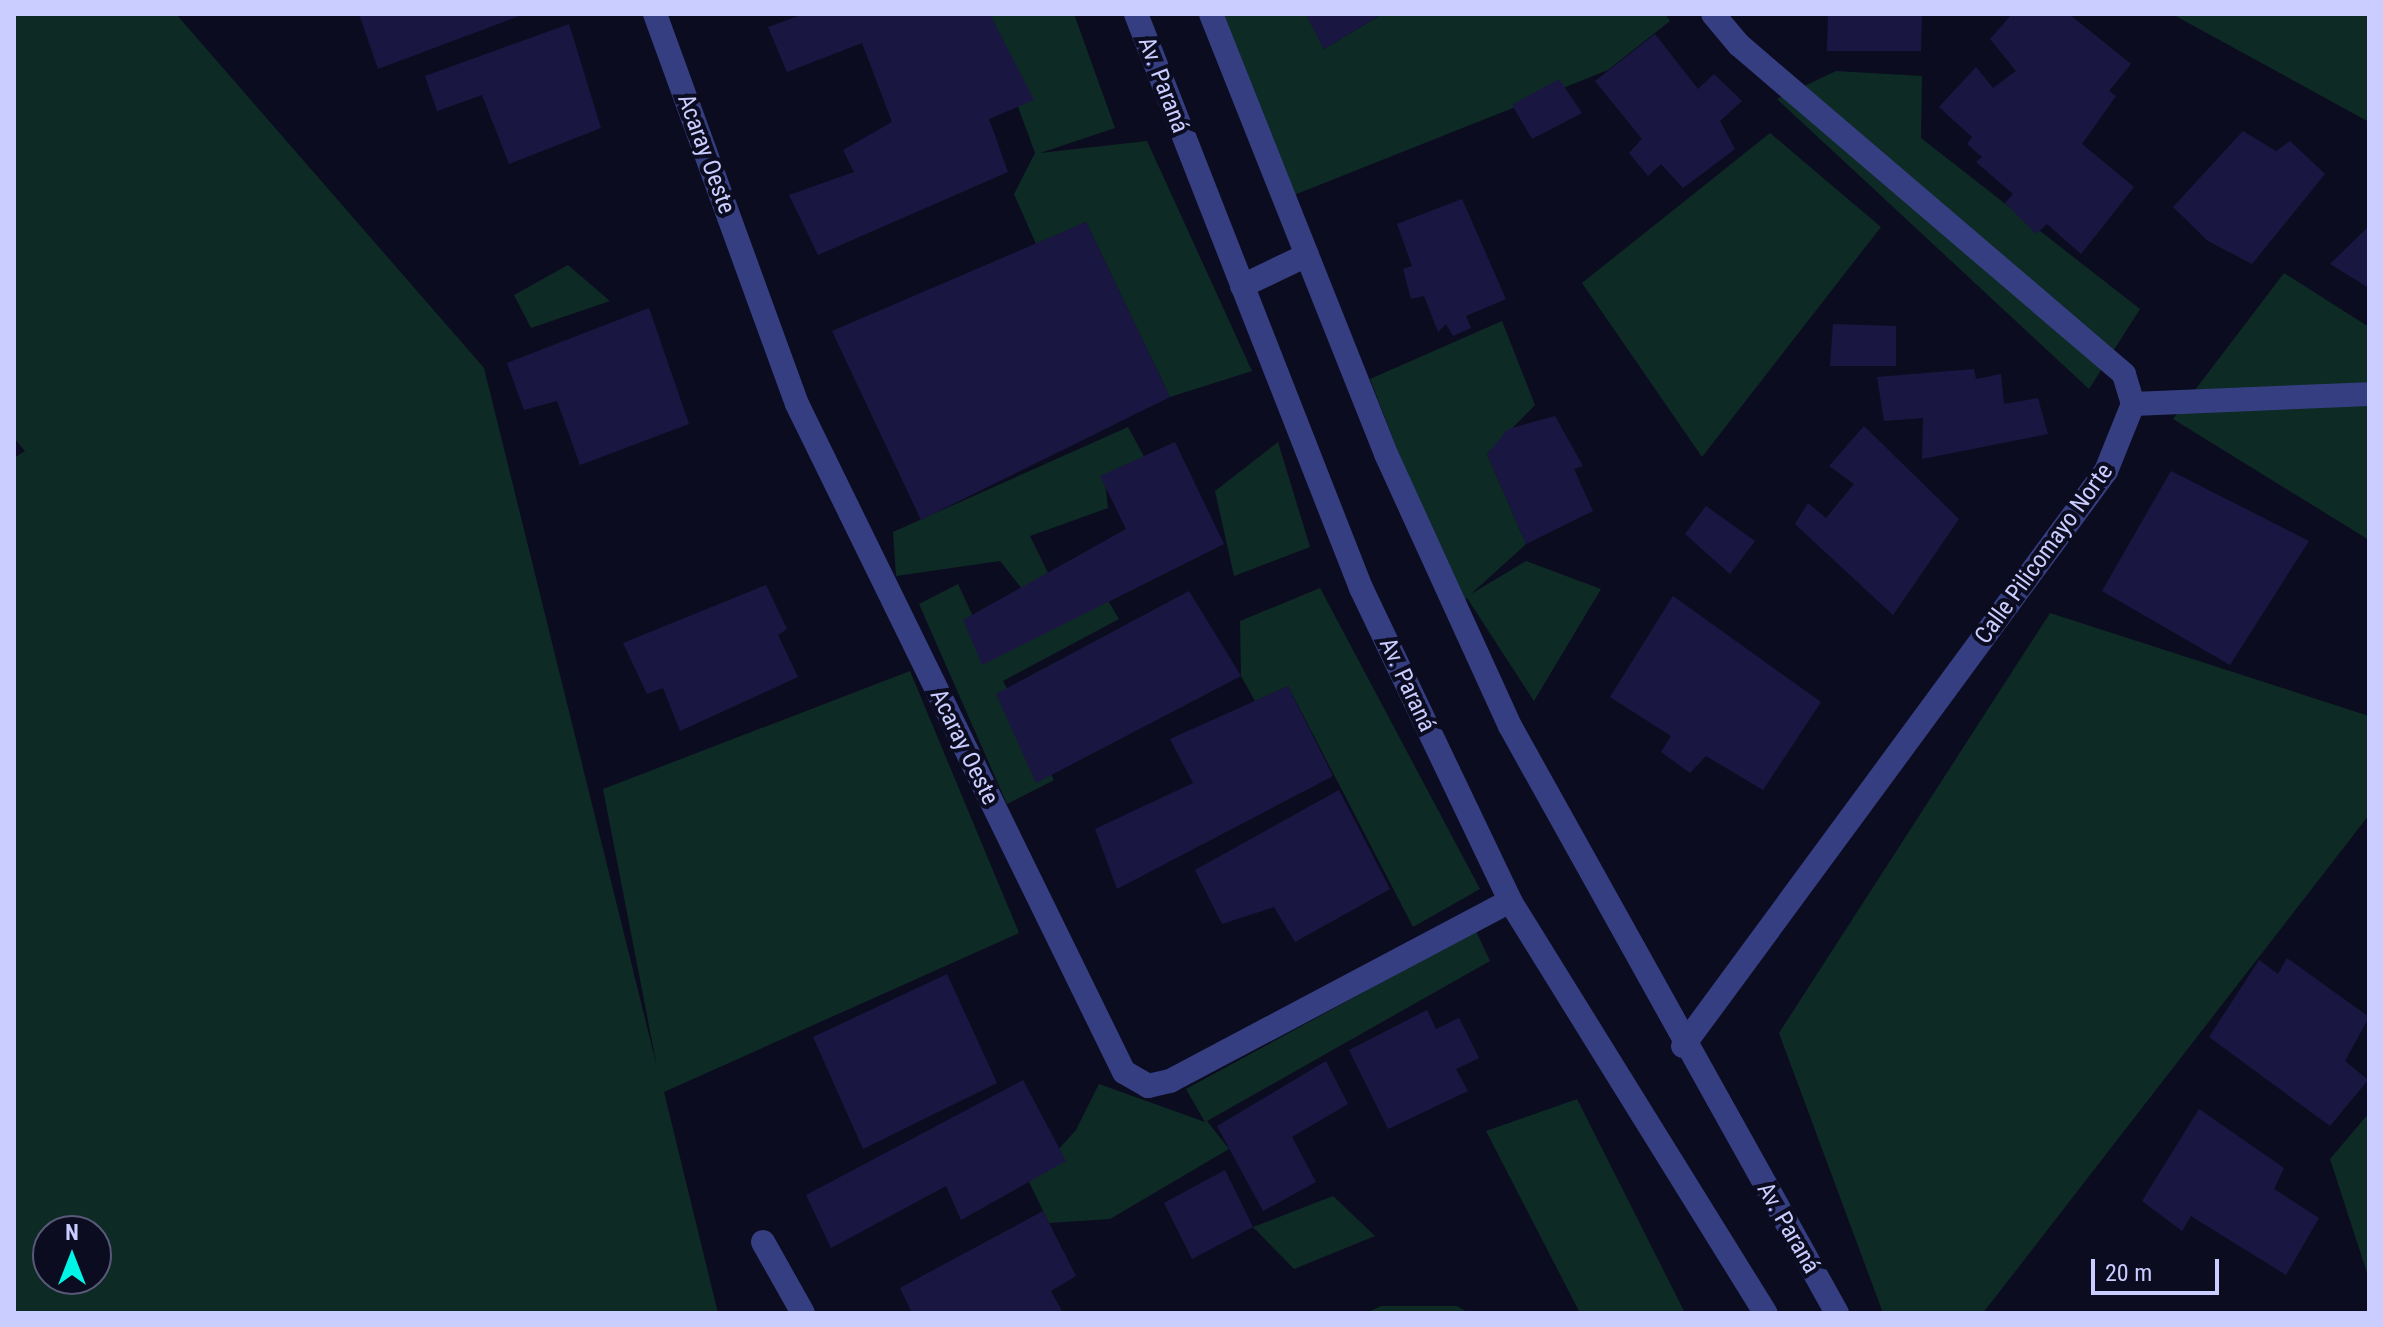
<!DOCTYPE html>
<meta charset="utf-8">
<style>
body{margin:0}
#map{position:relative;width:2383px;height:1327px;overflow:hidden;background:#0c0c20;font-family:"Roboto Condensed",sans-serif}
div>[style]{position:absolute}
.green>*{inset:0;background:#0e2a24}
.building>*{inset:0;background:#191741}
.minor>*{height:24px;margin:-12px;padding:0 12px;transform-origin:12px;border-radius:12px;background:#353e81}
span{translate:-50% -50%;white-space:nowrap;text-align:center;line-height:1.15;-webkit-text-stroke:8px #0c0c20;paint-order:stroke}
.street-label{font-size:24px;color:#cacdff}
.frame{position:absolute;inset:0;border:16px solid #cacdff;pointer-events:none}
.north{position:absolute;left:32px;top:1215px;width:80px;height:80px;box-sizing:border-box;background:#0c0c20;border:2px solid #585979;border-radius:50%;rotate:0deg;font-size:22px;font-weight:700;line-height:32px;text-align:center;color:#cacdff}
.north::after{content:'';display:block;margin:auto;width:28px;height:36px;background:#00f5e6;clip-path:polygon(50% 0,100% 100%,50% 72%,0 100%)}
.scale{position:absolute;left:2091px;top:1259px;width:128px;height:36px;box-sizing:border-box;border:4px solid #cacdff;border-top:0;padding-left:10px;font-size:24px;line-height:28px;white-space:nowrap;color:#cacdff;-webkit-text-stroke:6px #0c0c20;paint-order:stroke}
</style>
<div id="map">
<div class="green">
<i style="clip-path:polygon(evenodd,14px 14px,176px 14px,484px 368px,657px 1067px,603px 789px,910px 671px,1019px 933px,664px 1092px,718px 1313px,14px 1313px,14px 458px,25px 451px,14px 438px,14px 14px,48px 1231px,96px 1231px,96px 1279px,48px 1279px,48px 1231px)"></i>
<i style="clip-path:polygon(984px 14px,1074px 14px,1115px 128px,1040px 153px,1147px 141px,1252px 371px,1170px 397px,1086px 222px,1036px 244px,1014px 194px,1035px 153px)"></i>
<i style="clip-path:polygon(1217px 14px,1306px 14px,1324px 49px,1382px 14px,1665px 14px,1670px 21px,1608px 70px,1289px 197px)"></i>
<i style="clip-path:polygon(2172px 14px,2369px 14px,2369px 122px)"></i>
<i style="clip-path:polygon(1836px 71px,1922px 76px,1921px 138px,2140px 309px,2089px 389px,1777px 99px)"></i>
<i style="clip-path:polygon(1770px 133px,1881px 227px,1702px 457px,1582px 283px)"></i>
<i style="clip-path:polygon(568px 265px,610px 301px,531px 328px,514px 295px)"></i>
<i style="clip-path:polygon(2284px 273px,2369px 327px,2369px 540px,2173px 419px)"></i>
<i style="clip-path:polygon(1502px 321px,1535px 405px,1487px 454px,1526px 544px,1471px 594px,1526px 561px,1601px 589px,1534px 701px,1467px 598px,1458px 606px,1370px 379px)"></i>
<i style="clip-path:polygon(1128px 427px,1148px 464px,1105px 481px,1108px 508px,1030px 536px,1052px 581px,1027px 595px,1000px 561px,896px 576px,893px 532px)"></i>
<i style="clip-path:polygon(1278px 442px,1310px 547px,1234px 576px,1215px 491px)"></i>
<i style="clip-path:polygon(958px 584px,989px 651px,1104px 594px,1119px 619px,1003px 681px,1054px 780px,1007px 804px,919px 604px)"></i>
<i style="clip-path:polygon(1320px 588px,1480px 889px,1413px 927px,1288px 686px,1255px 701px,1241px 676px,1240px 621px)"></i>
<i style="clip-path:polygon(2050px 613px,2369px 716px,2369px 815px,1983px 1313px,1883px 1313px,1779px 1033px)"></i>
<i style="clip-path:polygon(1476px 931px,1490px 961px,1207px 1121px,1229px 1149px,1110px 1219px,1049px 1223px,1029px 1182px,1076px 1130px,1099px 1084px,1205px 1122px,1186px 1089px)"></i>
<i style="clip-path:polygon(1577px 1099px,1685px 1313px,1580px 1313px,1486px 1131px)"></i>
<i style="clip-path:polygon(2369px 1113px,2369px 1279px,2330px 1159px)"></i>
<i style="clip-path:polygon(1333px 1196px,1375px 1236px,1294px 1269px,1253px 1227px)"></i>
<i style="clip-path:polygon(1381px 1306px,1457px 1306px,1469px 1313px,1366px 1313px)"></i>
</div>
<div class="building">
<i style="clip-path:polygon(359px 14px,525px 14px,378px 69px)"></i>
<i style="clip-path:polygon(804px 14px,990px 14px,1034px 100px,989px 119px,1008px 172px,818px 255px,789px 195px,854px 172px,843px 150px,892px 122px,862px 43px,787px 72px,768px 27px)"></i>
<i style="clip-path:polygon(1306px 14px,1382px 14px,1324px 49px)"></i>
<i style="clip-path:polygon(1828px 14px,1922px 14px,1921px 51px,1827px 51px)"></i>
<i style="clip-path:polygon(2012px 14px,2069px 14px,2131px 64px,2109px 91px,2116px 96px,2082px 144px,2134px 187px,2081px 254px,2047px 224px,2036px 234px,2005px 203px,2013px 194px,1976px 162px,1982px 157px,1967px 144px,1972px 137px,1939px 107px,1976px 67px,1993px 88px,2016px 71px,1990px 39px)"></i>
<i style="clip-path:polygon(569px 24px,601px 128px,509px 164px,482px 95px,437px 111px,425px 76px)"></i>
<i style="clip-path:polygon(1655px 34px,1698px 89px,1714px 74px,1742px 101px,1720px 121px,1735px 149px,1683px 188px,1661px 164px,1648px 176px,1629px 153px,1642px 139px,1595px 81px)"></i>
<i style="clip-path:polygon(1559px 79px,1582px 113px,1532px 139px,1512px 105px)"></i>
<i style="clip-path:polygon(2243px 131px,2276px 151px,2290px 141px,2325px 174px,2252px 264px,2208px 241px,2173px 207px)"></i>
<i style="clip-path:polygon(1462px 199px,1506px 299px,1466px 316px,1471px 328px,1453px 336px,1446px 324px,1438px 332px,1424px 296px,1411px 299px,1403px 269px,1412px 266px,1397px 224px)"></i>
<i style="clip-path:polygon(1086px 222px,1170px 397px,921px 520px,832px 331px)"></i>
<i style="clip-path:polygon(2369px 226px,2369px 288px,2330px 264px)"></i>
<i style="clip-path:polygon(649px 308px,689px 424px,580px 465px,557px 401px,524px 410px,507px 363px)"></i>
<i style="clip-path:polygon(1833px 324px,1896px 326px,1896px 366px,1830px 366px)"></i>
<i style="clip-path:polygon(1974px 369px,1976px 379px,2001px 374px,2004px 404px,2038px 398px,2048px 434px,1922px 459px,1923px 418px,1884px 421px,1877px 377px)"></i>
<i style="clip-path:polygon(1555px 416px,1583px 466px,1574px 469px,1593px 511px,1526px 544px,1487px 454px,1508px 429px)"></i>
<i style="clip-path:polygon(1864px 426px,1959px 519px,1893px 615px,1795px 524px,1808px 503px,1826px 518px,1854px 484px,1829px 466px)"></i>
<i style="clip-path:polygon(1175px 442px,1224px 544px,982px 665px,963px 620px,1126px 529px,1100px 476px)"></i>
<i style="clip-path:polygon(2171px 471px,2309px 541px,2230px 665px,2102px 591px)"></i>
<i style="clip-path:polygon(1706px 506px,1755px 541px,1730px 574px,1685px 534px)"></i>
<i style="clip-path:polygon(766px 585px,787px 629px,778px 635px,798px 677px,680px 731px,663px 688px,647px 694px,623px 643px)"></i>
<i style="clip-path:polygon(1189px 591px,1241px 676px,1036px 783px,996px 694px)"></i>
<i style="clip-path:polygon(1673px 596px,1821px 702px,1763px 790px,1706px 756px,1690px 773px,1661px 752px,1671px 736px,1610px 697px)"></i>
<i style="clip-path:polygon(1288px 686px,1333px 776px,1117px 889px,1095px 829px,1193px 783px,1170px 739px)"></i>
<i style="clip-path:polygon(1339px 790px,1390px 889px,1295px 942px,1274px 907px,1222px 924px,1195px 870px)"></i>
<i style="clip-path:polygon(2287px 958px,2369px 1017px,2345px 1061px,2368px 1080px,2330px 1126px,2209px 1037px,2259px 960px,2278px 974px)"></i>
<i style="clip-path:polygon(947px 974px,997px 1083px,863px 1149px,813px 1037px)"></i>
<i style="clip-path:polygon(1427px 1010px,1436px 1029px,1459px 1018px,1479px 1058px,1456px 1069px,1468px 1091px,1388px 1129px,1349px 1050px)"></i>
<i style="clip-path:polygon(1326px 1061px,1348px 1104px,1292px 1137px,1316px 1182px,1263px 1211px,1217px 1126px)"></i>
<i style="clip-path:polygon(1023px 1080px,1066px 1161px,961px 1220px,946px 1186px,831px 1248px,806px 1195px)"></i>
<i style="clip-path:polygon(2199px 1109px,2284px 1168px,2274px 1189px,2319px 1218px,2286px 1275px,2191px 1216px,2182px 1231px,2142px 1201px)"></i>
<i style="clip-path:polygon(1225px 1170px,1253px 1227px,1192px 1259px,1164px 1203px)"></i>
<i style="clip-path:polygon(1043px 1211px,1076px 1276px,1051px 1291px,1063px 1313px,912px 1313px,900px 1288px)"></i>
</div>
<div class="minor">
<i style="left:655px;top:14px;width:415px;rotate:70deg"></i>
<i style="left:797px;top:404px;width:744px;rotate:63.92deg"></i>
<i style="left:1124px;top:1072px;width:28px;rotate:30deg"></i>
<i style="left:1148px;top:1086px;width:23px;rotate:-13deg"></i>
<i style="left:1170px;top:1081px;width:385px;rotate:-27.9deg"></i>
<i style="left:1136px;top:14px;width:617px;rotate:68.6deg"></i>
<i style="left:1361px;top:588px;width:347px;rotate:64.5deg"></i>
<i style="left:1510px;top:901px;width:485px;rotate:58.2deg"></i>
<i style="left:1211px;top:14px;width:474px;rotate:68.3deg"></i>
<i style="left:1386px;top:454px;width:299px;rotate:65.5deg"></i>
<i style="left:1510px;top:726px;width:672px;rotate:60.88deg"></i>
<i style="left:1242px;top:286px;width:72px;rotate:-25.5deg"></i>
<i style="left:2133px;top:404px;width:236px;rotate:-2.4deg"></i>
<i style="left:1683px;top:1046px;width:714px;rotate:-53.66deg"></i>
<i style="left:2106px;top:471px;width:72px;rotate:-68.1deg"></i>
<i style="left:2133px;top:404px;width:31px;rotate:-107deg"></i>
<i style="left:2124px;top:374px;width:506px;rotate:-139.48deg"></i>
<i style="left:1739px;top:45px;width:40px;rotate:-130deg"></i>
<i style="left:763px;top:1242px;width:81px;rotate:60.6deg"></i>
</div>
<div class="street-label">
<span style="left:1163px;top:85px;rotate:69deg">Av. Paraná</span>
<span style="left:706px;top:154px;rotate:70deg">Acaray Oeste</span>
<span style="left:2044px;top:554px;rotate:-54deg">Calle Pilicomayo Norte</span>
<span style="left:1407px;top:685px;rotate:65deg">Av. Paraná</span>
<span style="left:964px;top:747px;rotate:64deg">Acaray Oeste</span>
<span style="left:1788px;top:1228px;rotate:60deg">Av. Paraná</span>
</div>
<div class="frame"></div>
<div class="north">N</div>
<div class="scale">20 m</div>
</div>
